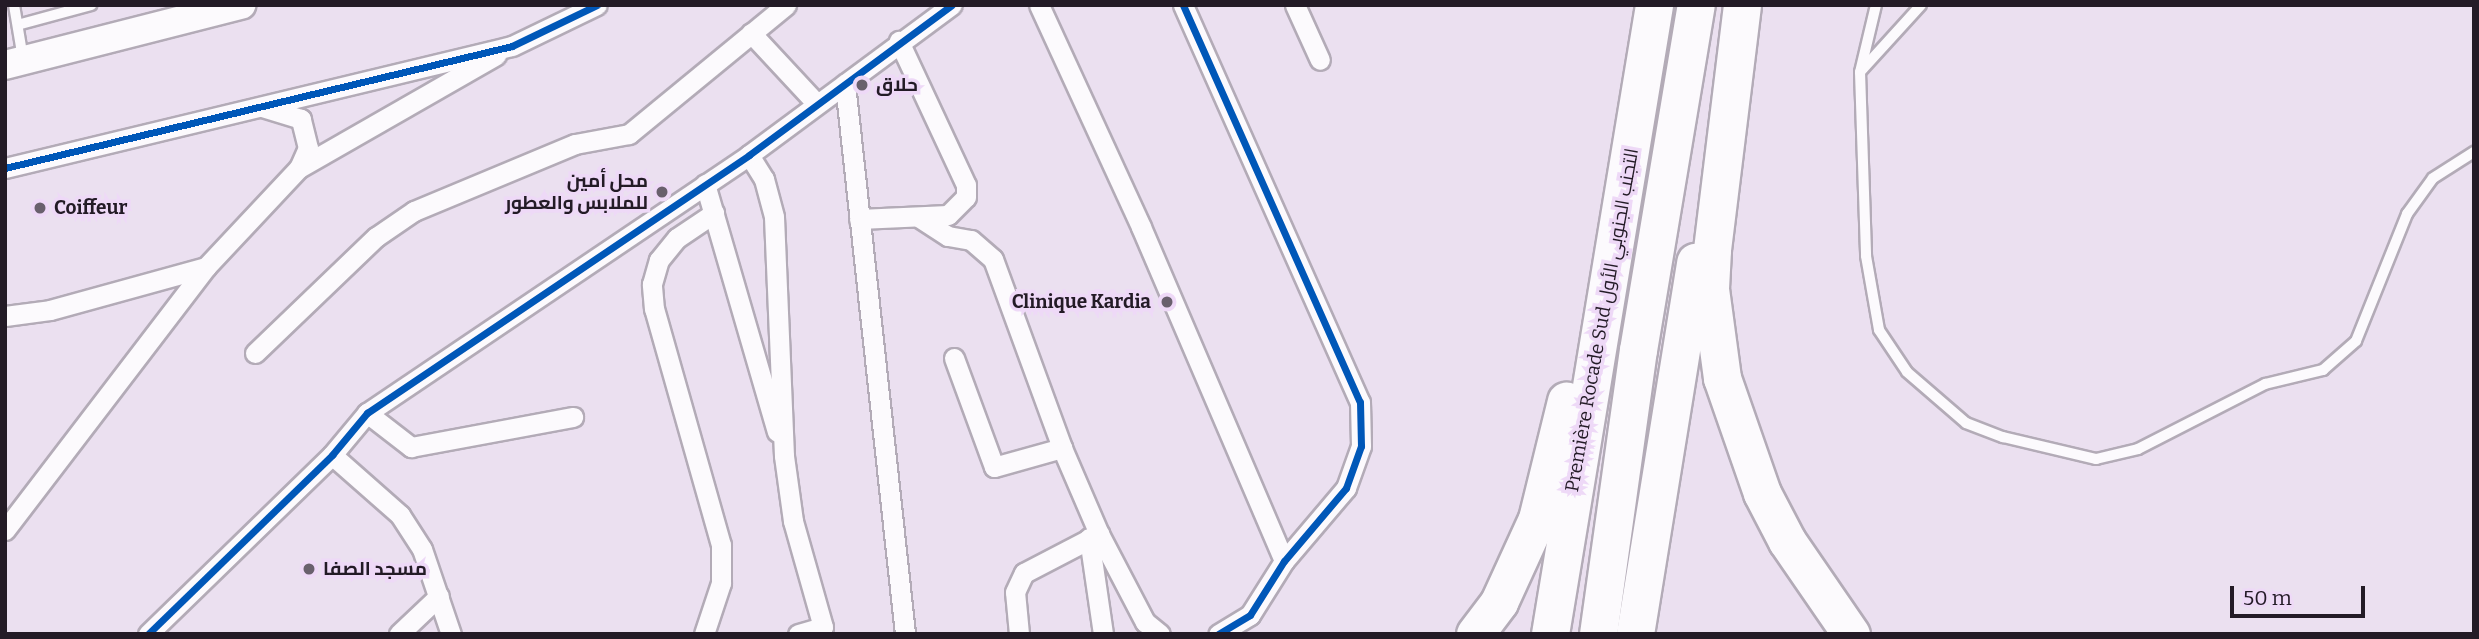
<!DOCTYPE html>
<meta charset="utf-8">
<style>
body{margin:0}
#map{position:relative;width:2479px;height:639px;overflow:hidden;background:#ebe0f0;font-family:Bitter,Cairo,serif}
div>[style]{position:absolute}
.roads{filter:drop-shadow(2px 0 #b3abb7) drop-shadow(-2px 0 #b3abb7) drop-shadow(0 2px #b3abb7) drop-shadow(0 -2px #b3abb7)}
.service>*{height:10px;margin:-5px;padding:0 5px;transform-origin:5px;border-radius:5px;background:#fcfafd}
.minor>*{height:19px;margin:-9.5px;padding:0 9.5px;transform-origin:9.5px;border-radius:9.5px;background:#fcfafd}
.secondary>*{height:28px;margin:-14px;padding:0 14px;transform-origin:14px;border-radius:14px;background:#fcfafd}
.motorway>*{height:37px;margin:-18.5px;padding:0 18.5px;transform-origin:18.5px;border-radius:18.5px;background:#fcfafd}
.cycleway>*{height:7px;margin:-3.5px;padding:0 3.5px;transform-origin:3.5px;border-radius:3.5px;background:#0057b8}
.dots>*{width:19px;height:19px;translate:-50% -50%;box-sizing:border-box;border:4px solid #eed9f7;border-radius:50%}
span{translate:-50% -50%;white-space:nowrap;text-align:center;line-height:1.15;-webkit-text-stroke:7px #eed9f7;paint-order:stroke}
.poi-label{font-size:19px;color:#231b26;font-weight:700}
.left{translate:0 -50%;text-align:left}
.right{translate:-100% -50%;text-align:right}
.street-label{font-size:19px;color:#231b26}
.frame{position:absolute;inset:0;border:7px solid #231b26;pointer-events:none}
.scale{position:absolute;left:2230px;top:586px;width:135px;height:32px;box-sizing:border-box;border:4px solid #231b26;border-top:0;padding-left:9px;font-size:21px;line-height:24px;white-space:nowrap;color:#231b26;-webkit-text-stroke:5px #eed9f7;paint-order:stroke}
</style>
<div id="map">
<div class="roads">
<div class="service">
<i style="left:14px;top:5px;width:55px;rotate:80.5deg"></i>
<i style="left:1876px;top:5px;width:69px;rotate:103.4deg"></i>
<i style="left:1860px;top:72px;width:184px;rotate:88.1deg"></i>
<i style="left:1866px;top:256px;width:75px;rotate:80deg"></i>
<i style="left:1879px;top:330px;width:50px;rotate:56.3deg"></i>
<i style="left:1907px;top:372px;width:78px;rotate:40.8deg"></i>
<i style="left:1966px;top:423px;width:40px;rotate:21deg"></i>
<i style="left:2003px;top:437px;width:96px;rotate:13.3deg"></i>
<i style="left:2096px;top:459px;width:43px;rotate:-13.4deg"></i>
<i style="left:2138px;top:449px;width:143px;rotate:-27.1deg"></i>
<i style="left:2265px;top:384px;width:60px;rotate:-13.6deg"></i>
<i style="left:2323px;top:370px;width:44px;rotate:-41.3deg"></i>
<i style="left:2356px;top:341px;width:137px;rotate:-68.1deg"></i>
<i style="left:2407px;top:214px;width:44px;rotate:-54.2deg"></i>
<i style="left:2433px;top:178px;width:49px;rotate:-32.4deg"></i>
<i style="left:21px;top:24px;width:73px;rotate:-15.2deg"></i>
<i style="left:1861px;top:71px;width:89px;rotate:-47.7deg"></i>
</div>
<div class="minor">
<i style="left:1039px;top:5px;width:244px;rotate:65.3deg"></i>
<i style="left:1141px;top:227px;width:363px;rotate:66.8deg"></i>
<i style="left:1183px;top:5px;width:435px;rotate:66deg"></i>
<i style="left:1360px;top:402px;width:44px;rotate:88.7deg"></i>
<i style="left:1361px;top:446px;width:45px;rotate:109.7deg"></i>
<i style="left:1346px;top:488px;width:96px;rotate:130.3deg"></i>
<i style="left:1284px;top:561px;width:64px;rotate:122.2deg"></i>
<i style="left:1250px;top:615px;width:37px;rotate:149deg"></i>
<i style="left:1295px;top:5px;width:60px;rotate:65.6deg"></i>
<i style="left:751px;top:33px;width:96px;rotate:47.1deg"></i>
<i style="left:845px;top:84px;width:553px;rotate:83.77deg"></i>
<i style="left:749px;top:155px;width:28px;rotate:58deg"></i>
<i style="left:764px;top:179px;width:39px;rotate:75deg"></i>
<i style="left:774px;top:217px;width:239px;rotate:87.6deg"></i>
<i style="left:784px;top:456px;width:66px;rotate:82.1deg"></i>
<i style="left:793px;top:521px;width:110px;rotate:74.2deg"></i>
<i style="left:823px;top:627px;width:26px;rotate:164deg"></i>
<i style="left:5px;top:168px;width:521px;rotate:-13.53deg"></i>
<i style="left:512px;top:46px;width:94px;rotate:-25.8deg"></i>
<i style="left:299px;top:168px;width:227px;rotate:-29.8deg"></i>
<i style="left:705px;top:184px;width:258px;rotate:73.8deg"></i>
<i style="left:920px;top:218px;width:33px;rotate:33deg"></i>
<i style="left:948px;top:236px;width:23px;rotate:10deg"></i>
<i style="left:971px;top:240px;width:29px;rotate:41deg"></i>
<i style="left:993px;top:259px;width:201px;rotate:69.9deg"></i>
<i style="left:1062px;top:448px;width:94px;rotate:66.7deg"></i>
<i style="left:1099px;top:534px;width:99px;rotate:62.4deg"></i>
<i style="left:1145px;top:622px;width:19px;rotate:39deg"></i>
<i style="left:859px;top:219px;width:89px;rotate:-2.6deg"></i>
<i style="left:948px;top:215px;width:25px;rotate:-45deg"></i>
<i style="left:966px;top:197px;width:12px;rotate:-90deg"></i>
<i style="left:966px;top:185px;width:159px;rotate:-115deg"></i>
<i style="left:5px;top:316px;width:45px;rotate:-7.6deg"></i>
<i style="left:50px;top:310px;width:162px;rotate:-15.4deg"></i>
<i style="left:255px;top:353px;width:168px;rotate:-43.8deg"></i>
<i style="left:376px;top:237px;width:46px;rotate:-34.4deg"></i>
<i style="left:414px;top:211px;width:174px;rotate:-22.6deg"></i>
<i style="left:575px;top:144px;width:55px;rotate:-10.5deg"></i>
<i style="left:629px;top:134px;width:203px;rotate:-39.4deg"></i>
<i style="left:954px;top:358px;width:116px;rotate:69.8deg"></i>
<i style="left:994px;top:467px;width:71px;rotate:-15.6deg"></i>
<i style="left:367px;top:413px;width:56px;rotate:37.7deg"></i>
<i style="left:411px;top:447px;width:165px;rotate:-10.5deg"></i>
<i style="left:332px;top:455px;width:91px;rotate:41.4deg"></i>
<i style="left:400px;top:515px;width:40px;rotate:57.1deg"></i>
<i style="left:422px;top:549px;width:90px;rotate:71.2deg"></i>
<i style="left:5px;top:530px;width:331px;rotate:-52.6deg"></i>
<i style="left:206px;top:267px;width:136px;rotate:-46.8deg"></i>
<i style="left:299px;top:168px;width:22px;rotate:-66deg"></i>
<i style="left:308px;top:148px;width:30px;rotate:-104deg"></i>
<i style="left:301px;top:119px;width:41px;rotate:-162.9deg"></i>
<i style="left:1089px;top:538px;width:97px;rotate:81.7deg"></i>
<i style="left:148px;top:634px;width:257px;rotate:-44.2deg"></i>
<i style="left:332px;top:455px;width:55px;rotate:-50.2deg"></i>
<i style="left:367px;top:413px;width:461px;rotate:-34deg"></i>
<i style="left:749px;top:155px;width:252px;rotate:-36.5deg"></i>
<i style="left:399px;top:634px;width:55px;rotate:-43.5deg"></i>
<i style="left:704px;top:634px;width:54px;rotate:-71.6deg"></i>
<i style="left:721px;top:583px;width:38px;rotate:-90deg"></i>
<i style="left:721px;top:545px;width:245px;rotate:-105.8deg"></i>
<i style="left:654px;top:309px;width:25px;rotate:-95deg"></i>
<i style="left:652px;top:284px;width:25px;rotate:-74deg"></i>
<i style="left:659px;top:260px;width:28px;rotate:-51deg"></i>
<i style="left:677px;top:238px;width:45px;rotate:-34deg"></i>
<i style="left:1019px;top:634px;width:42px;rotate:-95.4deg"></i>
<i style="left:1015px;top:592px;width:21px;rotate:-65deg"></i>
<i style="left:1024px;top:573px;width:85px;rotate:-27.5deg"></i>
</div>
<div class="secondary">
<i style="left:5px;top:65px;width:244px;rotate:-14.3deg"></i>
</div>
<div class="motorway">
<i style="left:1742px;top:5px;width:247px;rotate:97deg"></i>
<i style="left:1712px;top:250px;width:39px;rotate:93deg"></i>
<i style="left:1710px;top:289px;width:90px;rotate:82.3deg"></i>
<i style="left:1722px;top:378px;width:122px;rotate:70.8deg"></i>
<i style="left:1762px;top:493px;width:54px;rotate:62.5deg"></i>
<i style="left:1787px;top:541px;width:113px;rotate:55.5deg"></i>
<i style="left:1475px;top:634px;width:40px;rotate:-53deg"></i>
<i style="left:1499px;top:602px;width:91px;rotate:-65.4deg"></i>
<i style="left:1537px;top:519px;width:122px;rotate:-76.2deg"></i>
<i style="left:1550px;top:634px;width:638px;rotate:-80.61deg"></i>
<i style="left:1598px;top:634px;width:287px;rotate:-82deg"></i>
<i style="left:1638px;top:350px;width:350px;rotate:-80.5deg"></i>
<i style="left:1635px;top:634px;width:377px;rotate:-80.8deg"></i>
</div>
</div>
<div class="cycleway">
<i style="left:1183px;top:5px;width:435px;rotate:66deg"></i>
<i style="left:1360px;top:402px;width:44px;rotate:88.7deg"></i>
<i style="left:1361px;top:446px;width:45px;rotate:109.7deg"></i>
<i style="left:1346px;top:488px;width:96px;rotate:130.3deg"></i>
<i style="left:1284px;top:561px;width:64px;rotate:122.2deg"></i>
<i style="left:1250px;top:615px;width:37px;rotate:149deg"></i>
<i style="left:5px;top:168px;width:521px;rotate:-13.53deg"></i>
<i style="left:512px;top:46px;width:94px;rotate:-25.8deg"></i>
<i style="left:148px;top:634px;width:257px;rotate:-44.2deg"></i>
<i style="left:332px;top:455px;width:55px;rotate:-50.2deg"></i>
<i style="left:367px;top:413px;width:461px;rotate:-34deg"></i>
<i style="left:749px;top:155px;width:252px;rotate:-36.5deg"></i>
</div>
<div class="dots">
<i style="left:862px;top:85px;background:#69606d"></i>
<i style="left:662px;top:192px;background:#69606d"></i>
<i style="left:40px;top:208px;background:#69606d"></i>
<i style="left:1167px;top:302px;background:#69606d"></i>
<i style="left:309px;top:569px;background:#69606d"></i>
</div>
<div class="poi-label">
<span class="left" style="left:876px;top:85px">حلاق</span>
<span class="right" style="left:648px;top:192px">محل أمين<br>للملابس والعطور</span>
<span class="left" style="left:54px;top:208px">Coiffeur</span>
<span class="right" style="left:1151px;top:302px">Clinique Kardia</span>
<span class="left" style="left:323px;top:569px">مسجد الصفا</span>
</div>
<div class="street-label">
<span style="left:1602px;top:320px;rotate:-80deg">Première Rocade Sud التجنب الجنوبي الأول</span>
</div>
<div class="frame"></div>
<div class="scale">50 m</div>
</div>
